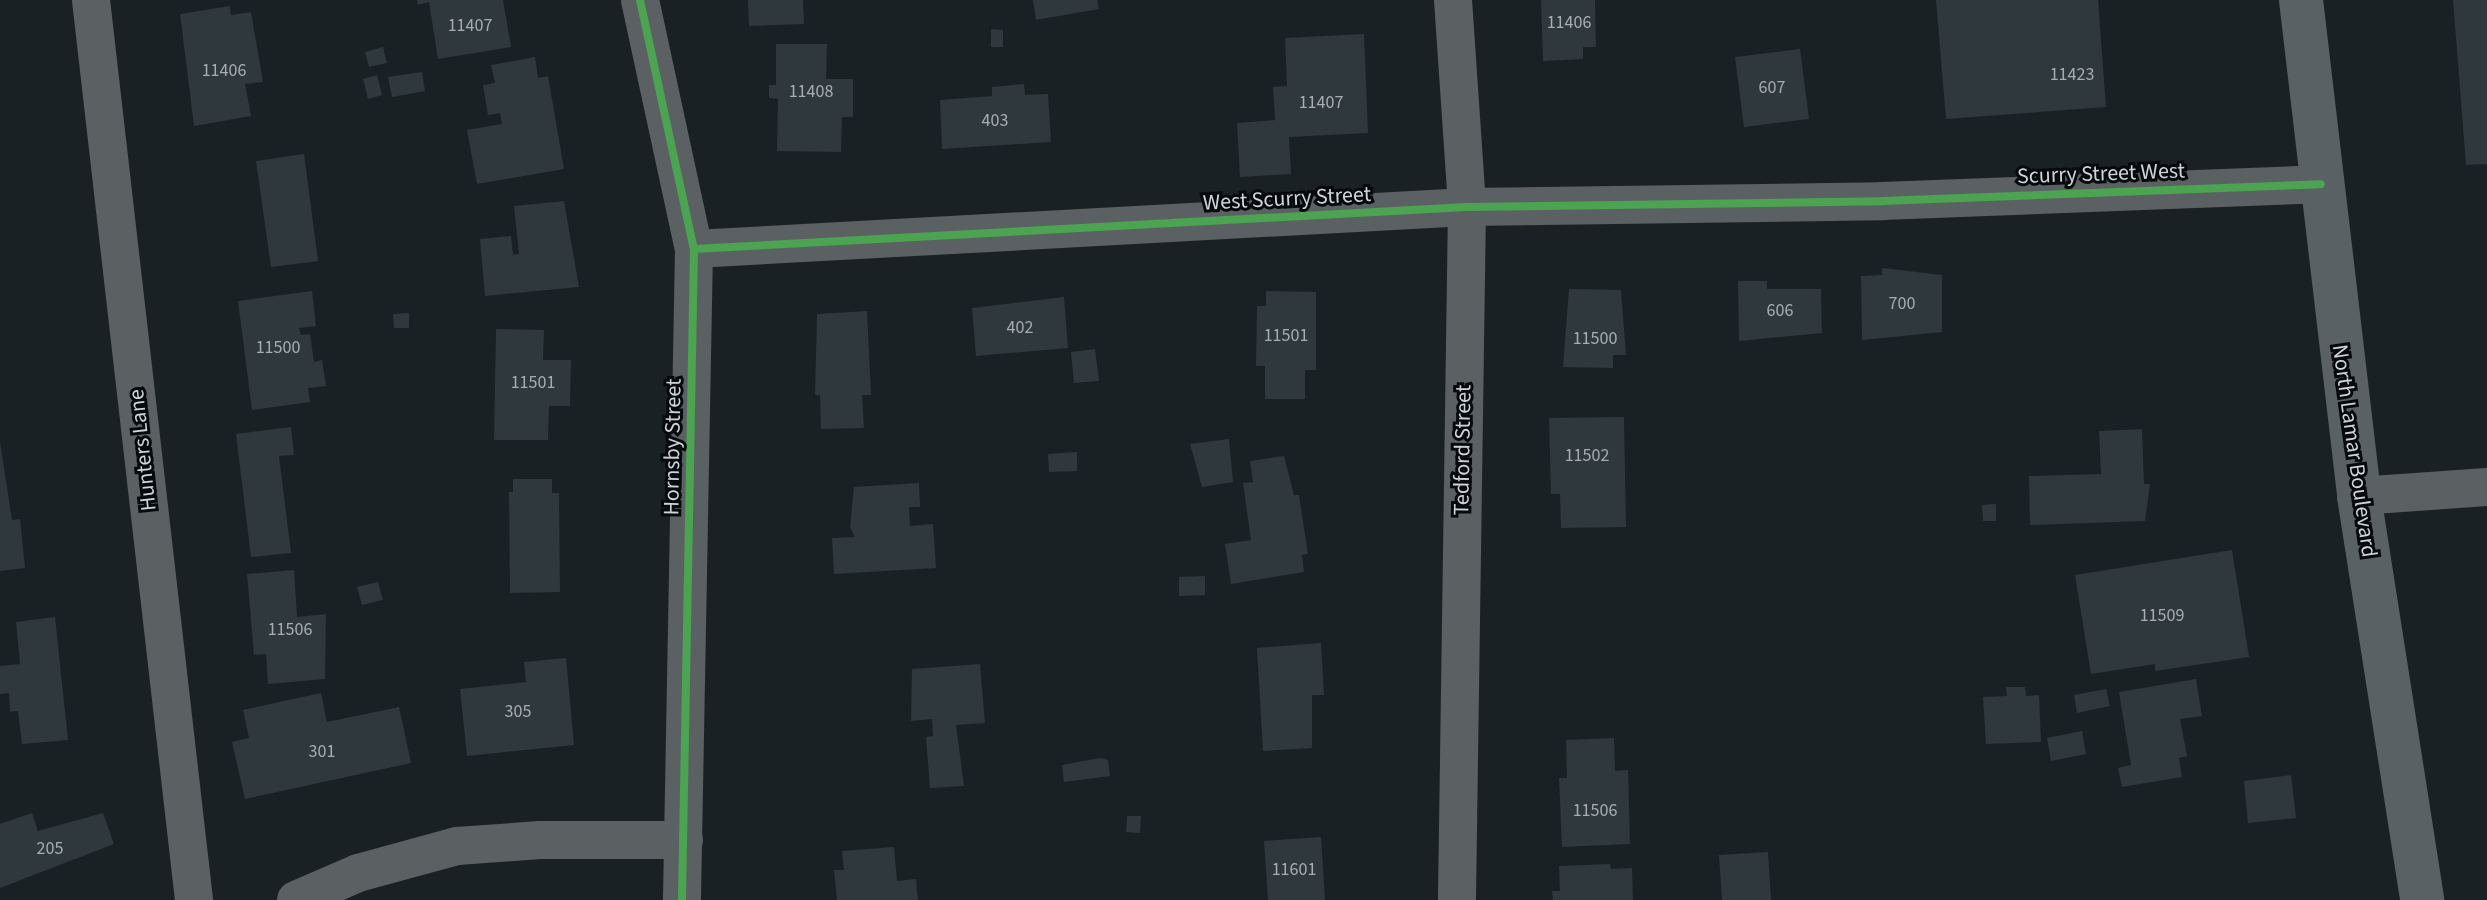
<!DOCTYPE html>
<style>
body{margin:0}
#map{position:relative;width:2487px;height:900px;overflow:hidden;background:#1a2124;font-family:"Source Sans 3",sans-serif}
div>[style]{position:absolute}
.building>*{inset:0;background:#2f383c}
.minor>*{height:38px;margin:-19px;padding:0 19px;transform-origin:19px;border-radius:19px;background:#5b6063}
.major>*{height:44px;margin:-22px;padding:0 22px;transform-origin:22px;border-radius:22px;background:#5a6165}
.cycleway>*{height:8px;margin:-4px;padding:0 4px;transform-origin:4px;border-radius:4px;background:#4ca352}
span{translate:-50% -50%;white-space:nowrap;text-align:center;line-height:1.15;-webkit-text-stroke:6px #060a0d;paint-order:stroke}
.number-label{font-size:18px;color:#a6aeb2}
.number-label span{-webkit-text-stroke-width:0}
.street-label{font-size:22px;color:#ced5d9}
</style>
<div id="map">
<div class="building">
<i style="clip-path:polygon(417px 0,503px 0,511px 47px,438px 59px,429px 2px,418px 5px)"></i>
<i style="clip-path:polygon(748px 0,803px 0,804px 24px,749px 26px)"></i>
<i style="clip-path:polygon(1033px 0,1097px 0,1099px 9px,1036px 20px)"></i>
<i style="clip-path:polygon(1541px 0,1595px 0,1596px 47px,1583px 47px,1583px 59px,1543px 61px)"></i>
<i style="clip-path:polygon(1936px 0,2098px 0,2106px 107px,1946px 119px)"></i>
<i style="clip-path:polygon(2453px 0,2487px 0,2487px 164px,2466px 165px)"></i>
<i style="clip-path:polygon(230px 6px,231px 15px,251px 12px,263px 82px,245px 84px,251px 116px,194px 126px,180px 14px)"></i>
<i style="clip-path:polygon(991px 29px,1003px 30px,1003px 47px,991px 47px)"></i>
<i style="clip-path:polygon(1364px 34px,1368px 133px,1289px 137px,1291px 174px,1240px 177px,1237px 123px,1275px 120px,1273px 87px,1287px 86px,1285px 38px)"></i>
<i style="clip-path:polygon(776px 44px,827px 44px,826px 79px,853px 79px,853px 117px,842px 117px,841px 152px,777px 151px,778px 99px,769px 98px,769px 85px,776px 85px)"></i>
<i style="clip-path:polygon(383px 47px,387px 63px,369px 67px,365px 52px)"></i>
<i style="clip-path:polygon(1800px 49px,1809px 119px,1744px 127px,1735px 57px)"></i>
<i style="clip-path:polygon(535px 57px,538px 78px,548px 76px,564px 169px,477px 184px,467px 130px,502px 124px,500px 113px,488px 115px,483px 85px,495px 83px,491px 65px)"></i>
<i style="clip-path:polygon(422px 72px,425px 91px,392px 97px,388px 77px)"></i>
<i style="clip-path:polygon(377px 75px,382px 95px,368px 99px,363px 79px)"></i>
<i style="clip-path:polygon(1024px 84px,1025px 95px,1048px 94px,1051px 142px,942px 149px,940px 100px,992px 96px,992px 87px)"></i>
<i style="clip-path:polygon(304px 154px,318px 261px,271px 267px,256px 161px)"></i>
<i style="clip-path:polygon(564px 201px,579px 287px,485px 296px,480px 239px,511px 236px,513px 255px,519px 254px,514px 206px)"></i>
<i style="clip-path:polygon(1882px 268px,1942px 275px,1942px 332px,1862px 340px,1861px 276px,1882px 275px)"></i>
<i style="clip-path:polygon(1738px 281px,1767px 281px,1767px 289px,1821px 289px,1822px 333px,1739px 341px)"></i>
<i style="clip-path:polygon(1569px 289px,1621px 290px,1626px 355px,1613px 355px,1613px 368px,1563px 367px)"></i>
<i style="clip-path:polygon(312px 291px,316px 326px,299px 328px,301px 335px,310px 334px,314px 362px,322px 360px,326px 386px,308px 388px,310px 402px,252px 410px,238px 301px)"></i>
<i style="clip-path:polygon(1266px 291px,1316px 292px,1316px 370px,1305px 370px,1305px 399px,1265px 399px,1265px 366px,1256px 366px,1257px 306px,1266px 306px)"></i>
<i style="clip-path:polygon(1064px 297px,1068px 348px,976px 356px,972px 308px)"></i>
<i style="clip-path:polygon(867px 311px,871px 395px,862px 395px,864px 428px,821px 429px,820px 395px,815px 395px,817px 314px)"></i>
<i style="clip-path:polygon(409px 313px,409px 328px,394px 328px,393px 314px)"></i>
<i style="clip-path:polygon(496px 329px,544px 330px,543px 360px,571px 360px,570px 406px,549px 406px,548px 440px,494px 440px)"></i>
<i style="clip-path:polygon(1095px 349px,1099px 381px,1074px 383px,1071px 352px)"></i>
<i style="clip-path:polygon(1624px 417px,1626px 527px,1561px 528px,1560px 494px,1551px 494px,1549px 418px)"></i>
<i style="clip-path:polygon(291px 427px,294px 455px,279px 456px,291px 553px,251px 557px,236px 434px)"></i>
<i style="clip-path:polygon(2142px 429px,2144px 484px,2150px 484px,2145px 521px,2030px 525px,2029px 476px,2101px 474px,2099px 431px)"></i>
<i style="clip-path:polygon(1229px 439px,1233px 482px,1202px 487px,1190px 444px)"></i>
<i style="clip-path:polygon(0 442px,12px 520px,20px 519px,25px 568px,0 571px)"></i>
<i style="clip-path:polygon(1077px 452px,1077px 471px,1049px 472px,1048px 454px)"></i>
<i style="clip-path:polygon(1284px 456px,1294px 495px,1299px 495px,1308px 554px,1302px 555px,1304px 572px,1231px 584px,1225px 544px,1251px 540px,1243px 483px,1253px 482px,1250px 461px)"></i>
<i style="clip-path:polygon(513px 479px,552px 479px,552px 493px,559px 493px,560px 592px,510px 593px,509px 492px,513px 492px)"></i>
<i style="clip-path:polygon(919px 483px,920px 507px,909px 507px,910px 526px,933px 524px,936px 568px,834px 574px,832px 538px,855px 537px,850px 527px,854px 487px)"></i>
<i style="clip-path:polygon(1996px 504px,1996px 521px,1983px 521px,1982px 505px)"></i>
<i style="clip-path:polygon(2232px 550px,2249px 657px,2155px 671px,2155px 664px,2091px 674px,2075px 575px)"></i>
<i style="clip-path:polygon(294px 570px,297px 617px,326px 614px,325px 679px,268px 684px,266px 654px,254px 655px,247px 574px)"></i>
<i style="clip-path:polygon(1205px 576px,1205px 595px,1179px 596px,1179px 577px)"></i>
<i style="clip-path:polygon(378px 582px,383px 600px,362px 605px,357px 587px)"></i>
<i style="clip-path:polygon(55px 617px,68px 740px,22px 744px,18px 711px,10px 712px,9px 693px,0 694px,0 666px,20px 664px,16px 622px)"></i>
<i style="clip-path:polygon(1321px 643px,1324px 695px,1312px 695px,1312px 748px,1263px 751px,1257px 648px)"></i>
<i style="clip-path:polygon(566px 658px,574px 745px,467px 756px,460px 689px,526px 682px,524px 662px)"></i>
<i style="clip-path:polygon(980px 664px,985px 723px,956px 725px,964px 786px,930px 788px,926px 737px,933px 736px,932px 719px,911px 721px,912px 669px)"></i>
<i style="clip-path:polygon(2196px 679px,2202px 716px,2180px 719px,2187px 756px,2179px 758px,2182px 777px,2122px 787px,2118px 768px,2131px 765px,2119px 692px)"></i>
<i style="clip-path:polygon(2006px 687px,2025px 687px,2026px 696px,2039px 695px,2041px 742px,1986px 744px,1983px 697px,2007px 696px)"></i>
<i style="clip-path:polygon(2106px 689px,2110px 706px,2077px 713px,2074px 695px)"></i>
<i style="clip-path:polygon(321px 693px,327px 722px,399px 707px,411px 763px,245px 799px,232px 742px,249px 738px,243px 710px)"></i>
<i style="clip-path:polygon(2082px 731px,2086px 754px,2051px 761px,2047px 738px)"></i>
<i style="clip-path:polygon(1614px 738px,1615px 771px,1628px 770px,1630px 844px,1562px 847px,1559px 778px,1567px 778px,1566px 740px)"></i>
<i style="clip-path:polygon(1100px 758px,1108px 760px,1110px 776px,1064px 782px,1062px 765px)"></i>
<i style="clip-path:polygon(2291px 775px,2296px 818px,2248px 823px,2244px 781px)"></i>
<i style="clip-path:polygon(32px 813px,38px 831px,103px 813px,114px 844px,0 888px,0 824px)"></i>
<i style="clip-path:polygon(1127px 816px,1141px 816px,1140px 833px,1126px 832px)"></i>
<i style="clip-path:polygon(1321px 837px,1325px 900px,1268px 900px,1264px 841px)"></i>
<i style="clip-path:polygon(894px 847px,897px 881px,916px 879px,918px 900px,837px 900px,834px 870px,844px 870px,842px 851px)"></i>
<i style="clip-path:polygon(1768px 852px,1771px 900px,1722px 900px,1719px 855px)"></i>
<i style="clip-path:polygon(1610px 864px,1611px 869px,1632px 868px,1633px 900px,1553px 900px,1552px 891px,1560px 891px,1559px 866px)"></i>
</div>
<div class="minor">
<i style="left:91px;top:0;width:906px;rotate:83.47deg"></i>
<i style="left:640px;top:0;width:255px;rotate:77.8deg"></i>
<i style="left:694px;top:249px;width:651px;rotate:91.06deg"></i>
<i style="left:1453px;top:0;width:207px;rotate:86.1deg"></i>
<i style="left:1467px;top:207px;width:693px;rotate:90.83deg"></i>
<i style="left:694px;top:249px;width:774px;rotate:-3.11deg"></i>
<i style="left:1467px;top:207px;width:415px;rotate:-0.8deg"></i>
<i style="left:1882px;top:201px;width:439px;rotate:-2.2deg"></i>
<i style="left:2359px;top:496px;width:128px;rotate:-4deg"></i>
<i style="left:296px;top:900px;width:68px;rotate:-23.5deg"></i>
<i style="left:358px;top:873px;width:103px;rotate:-15.3deg"></i>
<i style="left:457px;top:846px;width:83px;rotate:-4.1deg"></i>
<i style="left:540px;top:840px;width:144px"></i>
</div>
<div class="major">
<i style="left:2301px;top:0;width:499px;rotate:83.3deg"></i>
<i style="left:2359px;top:496px;width:409px;rotate:81.1deg"></i>
</div>
<div class="cycleway">
<i style="left:640px;top:0;width:255px;rotate:77.8deg"></i>
<i style="left:694px;top:249px;width:651px;rotate:91.06deg"></i>
<i style="left:694px;top:249px;width:774px;rotate:-3.11deg"></i>
<i style="left:1467px;top:207px;width:415px;rotate:-0.8deg"></i>
<i style="left:1882px;top:201px;width:439px;rotate:-2.2deg"></i>
</div>
<div class="number-label">
<span style="left:1569px;top:23px">11406</span>
<span style="left:470px;top:26px">11407</span>
<span style="left:224px;top:71px">11406</span>
<span style="left:2072px;top:75px">11423</span>
<span style="left:1772px;top:88px">607</span>
<span style="left:811px;top:92px">11408</span>
<span style="left:1321px;top:103px">11407</span>
<span style="left:995px;top:121px">403</span>
<span style="left:1902px;top:304px">700</span>
<span style="left:1780px;top:311px">606</span>
<span style="left:1020px;top:328px">402</span>
<span style="left:1286px;top:336px">11501</span>
<span style="left:1595px;top:339px">11500</span>
<span style="left:278px;top:348px">11500</span>
<span style="left:533px;top:383px">11501</span>
<span style="left:1587px;top:456px">11502</span>
<span style="left:2162px;top:616px">11509</span>
<span style="left:290px;top:630px">11506</span>
<span style="left:518px;top:712px">305</span>
<span style="left:322px;top:752px">301</span>
<span style="left:1595px;top:811px">11506</span>
<span style="left:50px;top:849px">205</span>
<span style="left:1294px;top:870px">11601</span>
</div>
<div class="street-label">
<span style="left:2101px;top:174px;rotate:-2deg">Scurry Street West</span>
<span style="left:1287px;top:199px;rotate:-3deg">West Scurry Street</span>
<span style="left:673px;top:447px;rotate:-89deg">Hornsby Street</span>
<span style="left:143px;top:450px;rotate:-96deg">Hunters Lane</span>
<span style="left:1463px;top:450px;rotate:-89deg">Tedford Street</span>
<span style="left:2354px;top:451px;rotate:82deg">North Lamar Boulevard</span>
</div>
</div>
